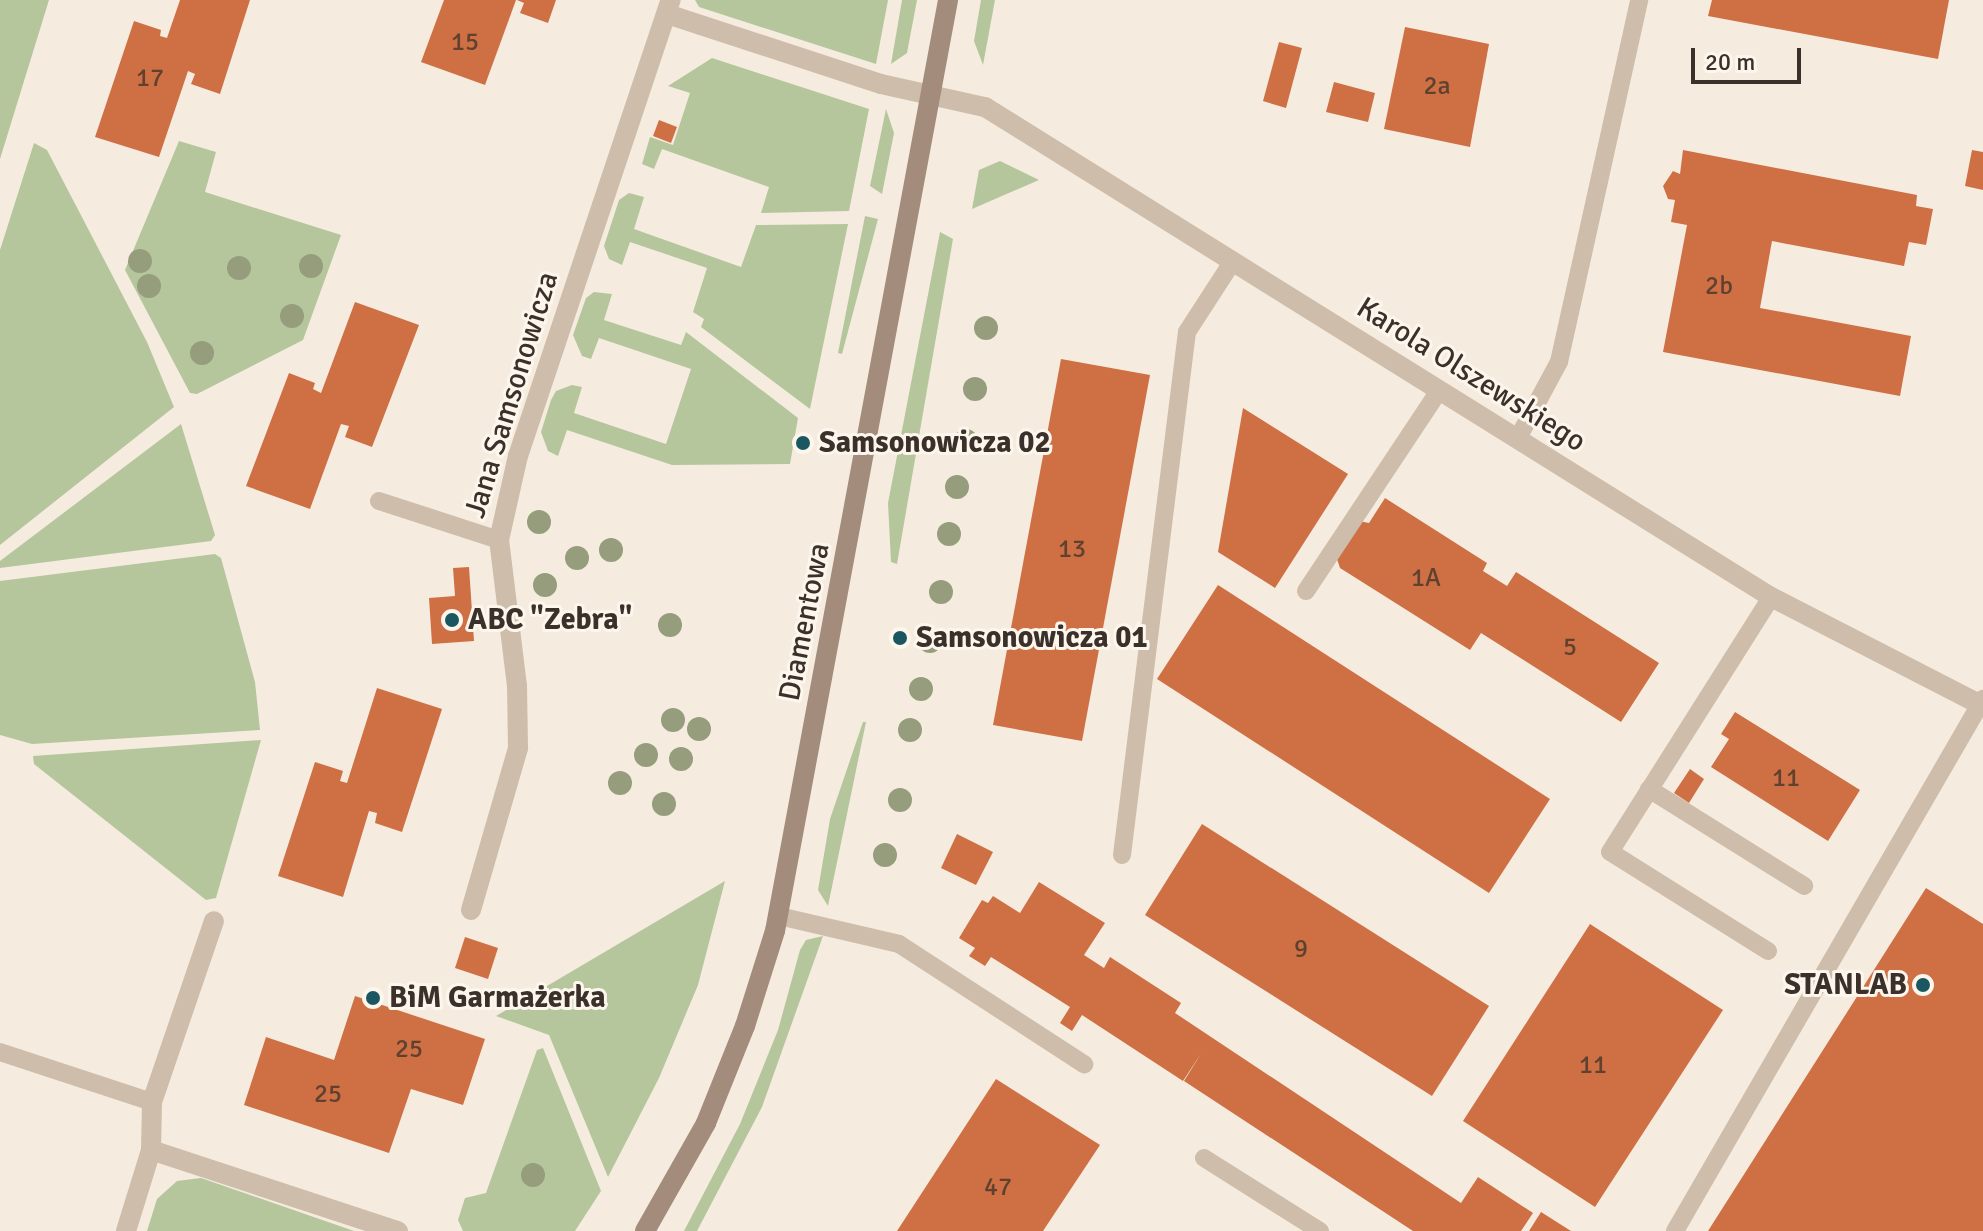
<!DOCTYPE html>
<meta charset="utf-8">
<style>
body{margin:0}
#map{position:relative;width:1983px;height:1231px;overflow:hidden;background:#f5ecdf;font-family:Signika,sans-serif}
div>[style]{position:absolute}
.green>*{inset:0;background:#b5c69d}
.building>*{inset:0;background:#cf7044}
.lane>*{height:18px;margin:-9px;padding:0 9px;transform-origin:9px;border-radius:9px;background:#cebdaa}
.street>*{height:20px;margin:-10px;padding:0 10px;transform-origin:10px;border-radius:10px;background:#cebdaa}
.secondary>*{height:20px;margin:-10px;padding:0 10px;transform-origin:10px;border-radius:10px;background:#a38c7b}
.trees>*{width:24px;height:24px;margin:-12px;border-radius:50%;background:#959d7c}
.dots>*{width:22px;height:22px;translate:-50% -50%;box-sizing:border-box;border:4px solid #fcf6ed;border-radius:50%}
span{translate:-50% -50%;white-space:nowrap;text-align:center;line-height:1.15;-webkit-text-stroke:6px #fcf6ed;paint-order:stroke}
.number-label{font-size:26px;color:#604130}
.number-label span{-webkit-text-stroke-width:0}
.street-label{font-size:30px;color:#3b312a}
.poi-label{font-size:30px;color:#3b312a;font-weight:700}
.left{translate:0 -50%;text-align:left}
.right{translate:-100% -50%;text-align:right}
.scale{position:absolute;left:1691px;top:48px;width:110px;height:36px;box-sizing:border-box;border:4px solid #3b312a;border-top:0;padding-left:10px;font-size:24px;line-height:28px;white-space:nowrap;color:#3b312a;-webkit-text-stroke:6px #fcf6ed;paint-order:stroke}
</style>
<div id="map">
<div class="green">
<i style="clip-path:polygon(0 0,49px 0,0 159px)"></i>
<i style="clip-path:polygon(695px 0,888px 0,876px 64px,699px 7px)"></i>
<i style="clip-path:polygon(902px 0,917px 0,907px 53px,891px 64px)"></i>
<i style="clip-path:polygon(981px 0,995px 0,983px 65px,974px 41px)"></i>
<i style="clip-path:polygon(712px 58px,869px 109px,849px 211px,761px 213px,769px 187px,662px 149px,654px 169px,642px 164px,650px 137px,673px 145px,690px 93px,668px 86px)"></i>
<i style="clip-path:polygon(886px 109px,894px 133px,882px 194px,870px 186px)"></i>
<i style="clip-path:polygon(179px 141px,216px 152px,205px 192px,341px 235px,303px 340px,197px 394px,190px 393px,125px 270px)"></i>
<i style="clip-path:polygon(34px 143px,47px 150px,147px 342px,174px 407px,0 545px,0 250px)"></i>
<i style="clip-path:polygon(1000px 161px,1039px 180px,972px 209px,979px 170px)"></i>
<i style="clip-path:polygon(629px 193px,644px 197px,634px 229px,741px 267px,756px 225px,848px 224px,810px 409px,701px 327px,704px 319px,693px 312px,707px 268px,630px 242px,622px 265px,609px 259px,604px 246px,619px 200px)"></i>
<i style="clip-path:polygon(865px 216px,878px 219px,842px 354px,838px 353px)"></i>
<i style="clip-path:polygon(940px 232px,953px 239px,897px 564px,891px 562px,888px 503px)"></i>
<i style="clip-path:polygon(594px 292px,612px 294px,604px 320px,681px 345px,686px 332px,798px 418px,790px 464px,672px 465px,567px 430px,558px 456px,548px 451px,541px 432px,551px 400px,556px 391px,572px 385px,582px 387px,574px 413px,666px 444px,691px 369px,599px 338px,591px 359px,582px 356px,573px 335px,586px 298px)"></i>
<i style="clip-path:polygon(181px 424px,215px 535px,211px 541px,0 568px,0 561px)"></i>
<i style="clip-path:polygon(215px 554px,221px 558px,255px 682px,260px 730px,32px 744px,0 735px,0 581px)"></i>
<i style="clip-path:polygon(863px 722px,866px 722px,828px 906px,818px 890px,830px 819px)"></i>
<i style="clip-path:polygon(261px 740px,216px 898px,206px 900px,34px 764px,33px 756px)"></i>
<i style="clip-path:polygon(725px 881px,698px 985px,659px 1078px,608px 1177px,549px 1035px,496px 1016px)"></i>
<i style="clip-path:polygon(823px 936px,762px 1107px,697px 1231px,684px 1231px,740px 1124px,778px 1030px,800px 950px,806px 940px)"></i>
<i style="clip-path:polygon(543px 1048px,601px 1191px,575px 1231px,463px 1231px,458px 1220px,465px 1198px,486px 1193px,537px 1050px)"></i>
<i style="clip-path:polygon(201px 1178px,354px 1231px,147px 1231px,157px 1199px,177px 1181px)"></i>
</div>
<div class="building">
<i style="clip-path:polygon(180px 0,250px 0,220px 94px,191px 84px,195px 74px,188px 71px,159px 157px,95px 137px,134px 21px,161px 30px,160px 36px,167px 38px)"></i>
<i style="clip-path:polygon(444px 0,516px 0,485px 85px,421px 62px)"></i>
<i style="clip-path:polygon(517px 0,556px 0,548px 23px,520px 13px,524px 3px)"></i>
<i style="clip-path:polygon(1712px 0,1949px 0,1938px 59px,1708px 16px)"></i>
<i style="clip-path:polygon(1405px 27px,1489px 44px,1470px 147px,1384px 129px)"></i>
<i style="clip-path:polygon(1279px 42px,1302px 48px,1286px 108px,1263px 101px)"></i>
<i style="clip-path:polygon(1334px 82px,1375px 93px,1368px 122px,1326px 112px)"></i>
<i style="clip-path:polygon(659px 120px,677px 127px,671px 143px,653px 136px)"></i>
<i style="clip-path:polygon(1683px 150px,1917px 195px,1916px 206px,1933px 209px,1926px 245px,1909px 242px,1904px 266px,1772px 241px,1760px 308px,1911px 336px,1900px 396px,1663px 352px,1687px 225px,1671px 222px,1675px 200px,1668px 199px,1663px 186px,1673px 171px,1680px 174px)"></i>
<i style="clip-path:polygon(1972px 150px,1983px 152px,1983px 190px,1965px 186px)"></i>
<i style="clip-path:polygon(355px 302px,419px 325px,372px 447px,345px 437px,349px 426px,341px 424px,310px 509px,246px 486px,289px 373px,315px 383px,313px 389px,321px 393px)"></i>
<i style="clip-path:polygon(1061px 359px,1150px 375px,1082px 741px,993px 725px)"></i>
<i style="clip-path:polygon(1243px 408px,1348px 474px,1275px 588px,1218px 552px)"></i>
<i style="clip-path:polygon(1385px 498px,1487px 563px,1483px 571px,1507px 586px,1516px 572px,1659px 663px,1621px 722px,1481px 633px,1470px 650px,1340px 568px,1337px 559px,1359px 521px,1369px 523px)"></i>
<i style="clip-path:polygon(469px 567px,474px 641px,432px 644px,429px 598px,455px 596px,453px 568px)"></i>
<i style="clip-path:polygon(1218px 585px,1550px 799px,1489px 893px,1157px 679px)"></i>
<i style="clip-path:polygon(377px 688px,442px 709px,402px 832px,375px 823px,377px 813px,369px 811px,343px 897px,278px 876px,315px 762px,343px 771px,340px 781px,347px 783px)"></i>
<i style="clip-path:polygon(1735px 712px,1860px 790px,1828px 841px,1711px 767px,1729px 739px,1721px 734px)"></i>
<i style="clip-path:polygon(1690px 769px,1704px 779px,1689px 803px,1674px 793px)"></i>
<i style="clip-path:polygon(1202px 824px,1489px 1006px,1432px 1096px,1145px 915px)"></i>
<i style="clip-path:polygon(957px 834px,993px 852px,976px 885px,941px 868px)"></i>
<i style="clip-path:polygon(1039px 882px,1105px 923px,1084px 955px,1104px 968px,1110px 957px,1181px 1003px,1175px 1013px,1461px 1203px,1478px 1177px,1533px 1213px,1521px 1231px,1413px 1231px,1184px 1081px,1202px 1052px,1183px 1081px,1082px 1015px,1072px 1031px,1060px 1023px,1070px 1007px,991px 957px,985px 966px,969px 956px,975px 948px,959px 938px,982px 900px,988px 903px,993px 896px,1020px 913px)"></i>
<i style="clip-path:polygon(1926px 888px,1983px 924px,1983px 1231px,1708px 1231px)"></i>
<i style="clip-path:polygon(1590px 924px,1723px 1010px,1595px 1207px,1463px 1121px)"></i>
<i style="clip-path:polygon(465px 937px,498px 948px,488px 979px,455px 968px)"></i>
<i style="clip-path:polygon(355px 996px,485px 1039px,463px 1105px,411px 1089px,389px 1153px,244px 1105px,266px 1037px,334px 1060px)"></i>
<i style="clip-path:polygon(996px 1079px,1100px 1145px,1043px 1231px,897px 1231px)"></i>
<i style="clip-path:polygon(1541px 1212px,1571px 1231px,1529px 1231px)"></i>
</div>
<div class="lane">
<i style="left:1518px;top:438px;width:86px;rotate:-61.7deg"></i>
<i style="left:1559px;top:362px;width:371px;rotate:-77.5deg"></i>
<i style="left:379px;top:501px;width:126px;rotate:18deg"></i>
<i style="left:1306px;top:591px;width:240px;rotate:-56.4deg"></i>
<i style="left:1649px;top:789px;width:183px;rotate:32deg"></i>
<i style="left:1122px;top:855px;width:527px;rotate:-82.92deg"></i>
<i style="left:1187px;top:332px;width:81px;rotate:-57.1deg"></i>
<i style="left:779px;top:916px;width:123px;rotate:13.1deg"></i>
<i style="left:899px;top:944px;width:221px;rotate:33deg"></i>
<i style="left:1768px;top:951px;width:186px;rotate:-147.9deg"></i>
<i style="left:1610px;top:852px;width:302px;rotate:-57.7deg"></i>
<i style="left:0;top:1052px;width:160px;rotate:18.2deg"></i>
<i style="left:1204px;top:1158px;width:137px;rotate:32.2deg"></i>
<i style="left:1675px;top:1231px;width:615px;rotate:-59.93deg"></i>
</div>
<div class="street">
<i style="left:667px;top:14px;width:225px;rotate:18.1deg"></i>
<i style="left:881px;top:84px;width:107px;rotate:12.5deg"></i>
<i style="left:985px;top:107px;width:926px;rotate:31.94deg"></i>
<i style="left:1771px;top:597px;width:238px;rotate:27.2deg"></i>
<i style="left:471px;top:910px;width:169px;rotate:-73.8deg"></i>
<i style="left:518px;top:748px;width:62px;rotate:-90.9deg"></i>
<i style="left:517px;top:686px;width:147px;rotate:-97deg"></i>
<i style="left:499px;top:540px;width:86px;rotate:-77.3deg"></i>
<i style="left:518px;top:456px;width:481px;rotate:-71.5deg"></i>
<i style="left:151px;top:1150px;width:260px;rotate:18.2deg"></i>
<i style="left:126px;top:1231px;width:85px;rotate:-72.8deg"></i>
<i style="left:151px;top:1150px;width:48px;rotate:-88.8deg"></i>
<i style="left:152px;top:1102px;width:191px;rotate:-71.1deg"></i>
</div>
<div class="secondary">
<i style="left:645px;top:1231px;width:124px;rotate:-60.5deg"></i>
<i style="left:706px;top:1123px;width:105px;rotate:-68.1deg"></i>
<i style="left:745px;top:1026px;width:100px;rotate:-72.5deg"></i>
<i style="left:775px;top:931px;width:947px;rotate:-79.47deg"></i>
</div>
<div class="trees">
<i style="left:140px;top:261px"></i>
<i style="left:311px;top:266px"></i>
<i style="left:239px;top:268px"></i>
<i style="left:149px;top:286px"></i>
<i style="left:292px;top:316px"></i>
<i style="left:986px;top:328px"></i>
<i style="left:202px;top:353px"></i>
<i style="left:975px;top:389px"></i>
<i style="left:966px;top:441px"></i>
<i style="left:957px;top:487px"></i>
<i style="left:539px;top:522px"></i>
<i style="left:949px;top:534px"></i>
<i style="left:611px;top:550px"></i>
<i style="left:577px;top:558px"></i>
<i style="left:545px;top:585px"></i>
<i style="left:941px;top:592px"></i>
<i style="left:670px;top:625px"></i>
<i style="left:930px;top:641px"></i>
<i style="left:921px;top:689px"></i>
<i style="left:673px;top:720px"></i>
<i style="left:699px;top:729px"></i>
<i style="left:910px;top:730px"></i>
<i style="left:646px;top:755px"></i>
<i style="left:681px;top:759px"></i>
<i style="left:620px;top:783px"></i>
<i style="left:900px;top:800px"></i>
<i style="left:664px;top:804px"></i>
<i style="left:885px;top:855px"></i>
<i style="left:533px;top:1175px"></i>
</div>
<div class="dots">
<i style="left:803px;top:443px;background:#1b5761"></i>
<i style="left:452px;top:620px;background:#1b5761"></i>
<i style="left:900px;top:638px;background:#1b5761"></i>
<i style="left:1923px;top:985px;background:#1b5761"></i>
<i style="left:373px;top:998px;background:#1b5761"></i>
</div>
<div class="number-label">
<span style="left:465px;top:43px">15</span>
<span style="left:150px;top:79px">17</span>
<span style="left:1437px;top:87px">2a</span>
<span style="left:1719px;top:287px">2b</span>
<span style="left:1072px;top:550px">13</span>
<span style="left:1426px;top:579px">1A</span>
<span style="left:1570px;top:648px">5</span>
<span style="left:1786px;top:779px">11</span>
<span style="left:1301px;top:950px">9</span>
<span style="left:409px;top:1050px">25</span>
<span style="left:1593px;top:1066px">11</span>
<span style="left:328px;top:1095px">25</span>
<span style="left:998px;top:1188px">47</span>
</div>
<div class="street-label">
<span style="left:1471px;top:375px;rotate:32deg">Karola Olszewskiego</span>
<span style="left:512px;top:395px;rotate:-73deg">Jana Samsonowicza</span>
<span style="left:805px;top:622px;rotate:-79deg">Diamentowa</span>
</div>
<div class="poi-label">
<span class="left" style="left:819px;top:443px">Samsonowicza 02</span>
<span class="left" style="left:468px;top:620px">ABC "Zebra"</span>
<span class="left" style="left:916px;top:638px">Samsonowicza 01</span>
<span class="right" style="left:1907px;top:985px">STANLAB</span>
<span class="left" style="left:389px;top:998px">BiM Garmażerka</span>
</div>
<div class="scale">20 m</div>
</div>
